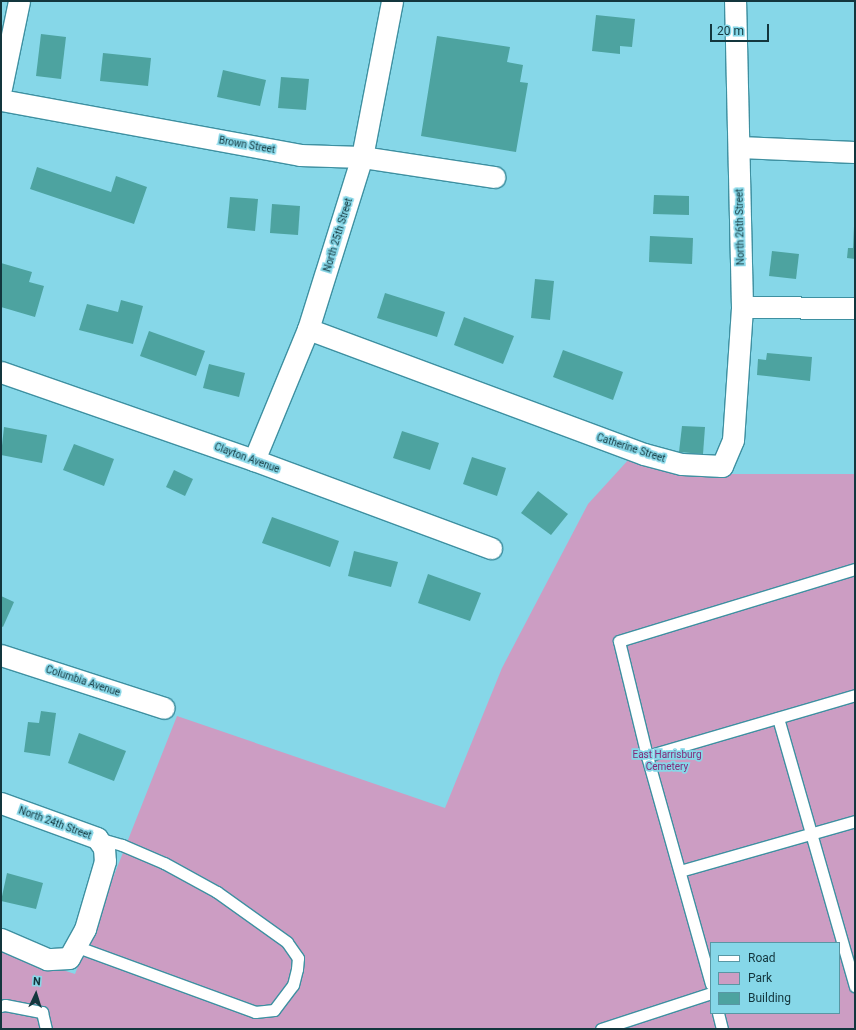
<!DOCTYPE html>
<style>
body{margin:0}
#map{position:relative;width:856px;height:1030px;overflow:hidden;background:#86d7e8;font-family:Roboto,sans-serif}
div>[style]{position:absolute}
.green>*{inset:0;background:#cc9dc3}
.building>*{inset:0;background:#4da3a0}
.roads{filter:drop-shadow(1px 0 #3e90a1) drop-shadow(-1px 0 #3e90a1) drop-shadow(0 1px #3e90a1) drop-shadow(0 -1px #3e90a1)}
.lane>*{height:11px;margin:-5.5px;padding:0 5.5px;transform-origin:5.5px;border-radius:5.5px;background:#fff}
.street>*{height:21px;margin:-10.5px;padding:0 10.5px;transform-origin:10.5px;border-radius:10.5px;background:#fff}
span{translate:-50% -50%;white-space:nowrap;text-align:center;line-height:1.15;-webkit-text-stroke:3.5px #86d7e8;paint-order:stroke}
.street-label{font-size:10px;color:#13363d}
.park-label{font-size:10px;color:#832b79}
.frame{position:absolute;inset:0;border:2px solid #13363d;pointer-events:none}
.legend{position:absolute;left:710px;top:942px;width:130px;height:72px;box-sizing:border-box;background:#86d7e8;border:1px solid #5897a4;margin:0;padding:5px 7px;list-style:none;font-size:12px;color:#13363d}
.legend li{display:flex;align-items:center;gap:8px;height:20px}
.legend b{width:20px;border:1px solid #5897a4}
.north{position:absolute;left:16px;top:974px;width:40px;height:40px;-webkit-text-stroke:3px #86d7e8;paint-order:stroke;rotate:4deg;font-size:11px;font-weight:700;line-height:16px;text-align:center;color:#13363d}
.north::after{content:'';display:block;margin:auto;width:14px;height:18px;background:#13363d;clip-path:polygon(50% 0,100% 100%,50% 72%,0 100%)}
.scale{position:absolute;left:710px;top:24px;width:59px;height:18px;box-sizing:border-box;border:2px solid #13363d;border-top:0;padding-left:5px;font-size:12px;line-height:14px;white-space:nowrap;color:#13363d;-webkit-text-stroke:3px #86d7e8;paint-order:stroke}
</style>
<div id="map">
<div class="green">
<i style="clip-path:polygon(evenodd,630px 458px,717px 474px,855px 474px,855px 1029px,1px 1029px,1px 950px,75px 974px,177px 716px,445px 808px,502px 668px,588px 504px,630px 458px,711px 943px,839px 943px,839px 1013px,711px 1013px,711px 943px)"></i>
</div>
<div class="building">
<i style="clip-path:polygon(596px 15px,635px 19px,632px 47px,620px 46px,620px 54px,592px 51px)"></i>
<i style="clip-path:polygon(41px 34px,66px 37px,61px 79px,36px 76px)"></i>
<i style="clip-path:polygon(437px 36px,510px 47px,507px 62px,523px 65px,520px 82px,528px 83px,516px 152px,421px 136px)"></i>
<i style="clip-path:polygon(103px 53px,151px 58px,148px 86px,100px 81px)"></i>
<i style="clip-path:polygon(223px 70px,266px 80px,260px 106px,217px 97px)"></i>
<i style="clip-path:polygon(281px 77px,309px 79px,306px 110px,278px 108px)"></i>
<i style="clip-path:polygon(37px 167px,111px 192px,116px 176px,147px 187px,134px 224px,30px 189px)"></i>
<i style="clip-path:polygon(654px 195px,689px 196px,689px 215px,653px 214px)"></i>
<i style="clip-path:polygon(230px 197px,258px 199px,255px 231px,227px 228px)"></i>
<i style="clip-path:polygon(272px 204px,300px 206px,298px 235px,270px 233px)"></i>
<i style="clip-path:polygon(854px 226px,855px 259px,847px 258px,848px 248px,853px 248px)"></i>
<i style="clip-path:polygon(650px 236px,693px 238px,692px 264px,649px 262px)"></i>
<i style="clip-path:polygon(772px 251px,799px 254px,796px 279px,769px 276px)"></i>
<i style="clip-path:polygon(1px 263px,32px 272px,29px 282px,44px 286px,35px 317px,1px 307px)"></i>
<i style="clip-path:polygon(535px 279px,554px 281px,550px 320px,531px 318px)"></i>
<i style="clip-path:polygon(385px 293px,445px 312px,437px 337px,377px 318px)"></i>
<i style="clip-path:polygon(121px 300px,143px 306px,133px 344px,79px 330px,87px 304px,118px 312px)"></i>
<i style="clip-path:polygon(464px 317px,514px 336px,503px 364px,454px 345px)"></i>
<i style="clip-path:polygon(149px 331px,205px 351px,196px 376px,140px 356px)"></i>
<i style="clip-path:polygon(563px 350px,623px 372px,613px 400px,553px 377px)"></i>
<i style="clip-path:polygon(767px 353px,812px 357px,810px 381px,757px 375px,758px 359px,766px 360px)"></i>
<i style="clip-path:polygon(209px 364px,245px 373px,239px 397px,203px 388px)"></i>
<i style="clip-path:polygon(682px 426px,705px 427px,703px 454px,679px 452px)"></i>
<i style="clip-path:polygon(4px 427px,47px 435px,42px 463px,1px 455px)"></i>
<i style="clip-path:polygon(402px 431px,439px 443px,430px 470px,393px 458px)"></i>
<i style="clip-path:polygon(74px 444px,114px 459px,104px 486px,63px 470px)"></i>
<i style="clip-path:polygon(472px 457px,506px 468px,497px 496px,463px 484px)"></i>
<i style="clip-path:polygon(174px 470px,193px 479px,185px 496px,166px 487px)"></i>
<i style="clip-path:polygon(538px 491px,568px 514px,551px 535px,521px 513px)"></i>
<i style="clip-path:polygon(272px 517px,339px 541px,330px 567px,262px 543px)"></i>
<i style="clip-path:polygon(354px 551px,398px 562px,391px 587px,348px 576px)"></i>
<i style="clip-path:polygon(428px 574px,481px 593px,470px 621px,418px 603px)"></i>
<i style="clip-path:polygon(1px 596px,14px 602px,3px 627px,1px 626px)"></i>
<i style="clip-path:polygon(41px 711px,56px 713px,50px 756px,24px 752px,28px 722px,39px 723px)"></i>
<i style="clip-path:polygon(79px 733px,126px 751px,114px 781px,68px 763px)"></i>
<i style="clip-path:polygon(7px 873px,43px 883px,36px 909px,1px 901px)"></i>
</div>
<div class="roads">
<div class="lane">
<i style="left:778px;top:718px;width:279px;rotate:74deg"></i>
<i style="left:647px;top:756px;width:217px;rotate:-16.3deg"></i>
<i style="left:680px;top:871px;width:182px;rotate:-15.9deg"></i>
<i style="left:75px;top:946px;width:192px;rotate:20.1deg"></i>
<i style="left:255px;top:1012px;width:19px;rotate:-6deg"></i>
<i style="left:274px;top:1010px;width:31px;rotate:-53deg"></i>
<i style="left:293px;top:985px;width:16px;rotate:-76deg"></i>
<i style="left:297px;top:969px;width:11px;rotate:-85deg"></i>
<i style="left:298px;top:958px;width:19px;rotate:-125deg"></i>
<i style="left:287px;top:942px;width:86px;rotate:-144.5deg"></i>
<i style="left:217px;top:892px;width:60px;rotate:-151.3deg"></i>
<i style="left:164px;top:863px;width:46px;rotate:-156.8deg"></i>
<i style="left:122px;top:845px;width:25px;rotate:-164deg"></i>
<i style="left:711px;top:984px;width:237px;rotate:-105.7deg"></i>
<i style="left:647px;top:756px;width:118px;rotate:-103.7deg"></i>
<i style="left:619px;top:641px;width:247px;rotate:-17deg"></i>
<i style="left:1px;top:1006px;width:4px;rotate:-14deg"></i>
<i style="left:5px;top:1005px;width:38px;rotate:11deg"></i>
<i style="left:42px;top:1012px;width:17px;rotate:77deg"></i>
<i style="left:718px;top:1013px;width:16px;rotate:76deg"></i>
<i style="left:601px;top:1029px;width:116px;rotate:-18.1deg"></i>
</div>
<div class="street">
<i style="left:1px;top:88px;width:89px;rotate:-78.3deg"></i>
<i style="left:1px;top:100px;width:304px;rotate:10.4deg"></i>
<i style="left:300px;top:155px;width:62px;rotate:1.8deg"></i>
<i style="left:362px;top:157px;width:134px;rotate:8.6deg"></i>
<i style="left:739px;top:147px;width:116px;rotate:2.5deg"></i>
<i style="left:742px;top:307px;width:113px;rotate:0.5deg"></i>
<i style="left:308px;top:329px;width:358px;rotate:20.4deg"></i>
<i style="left:644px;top:454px;width:39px;rotate:15deg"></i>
<i style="left:682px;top:464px;width:40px;rotate:2.9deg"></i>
<i style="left:722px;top:466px;width:28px;rotate:-67deg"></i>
<i style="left:733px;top:440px;width:133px;rotate:-86.1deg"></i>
<i style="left:742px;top:307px;width:306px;rotate:-91.3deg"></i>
<i style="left:1px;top:372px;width:268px;rotate:19.2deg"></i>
<i style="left:254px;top:460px;width:253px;rotate:20.4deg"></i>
<i style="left:254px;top:460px;width:142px;rotate:-67.6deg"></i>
<i style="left:308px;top:329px;width:180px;rotate:-72.6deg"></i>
<i style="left:362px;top:157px;width:159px;rotate:-79.1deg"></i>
<i style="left:1px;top:655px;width:171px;rotate:18deg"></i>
<i style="left:1px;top:803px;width:102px;rotate:20deg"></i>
<i style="left:97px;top:838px;width:12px;rotate:55deg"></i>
<i style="left:104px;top:848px;width:13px;rotate:86deg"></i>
<i style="left:105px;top:861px;width:71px;rotate:106.4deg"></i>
<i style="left:85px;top:929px;width:33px;rotate:119deg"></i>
<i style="left:69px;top:958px;width:22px;rotate:177deg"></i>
<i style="left:47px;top:959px;width:50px;rotate:-156.5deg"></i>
</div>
</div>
<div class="street-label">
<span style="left:247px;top:145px;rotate:10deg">Brown Street</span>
<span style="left:740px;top:227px;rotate:-91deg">North 26th Street</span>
<span style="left:338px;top:235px;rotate:-73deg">North 25th Street</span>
<span style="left:631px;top:448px;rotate:18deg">Catherine Street</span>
<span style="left:247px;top:458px;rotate:20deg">Clayton Avenue</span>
<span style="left:83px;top:681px;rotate:18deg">Columbia Avenue</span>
<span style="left:55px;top:823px;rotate:20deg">North 24th Street</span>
</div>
<div class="park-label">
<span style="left:667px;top:760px">East Harrisburg<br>Cemetery</span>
</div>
<div class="frame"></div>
<ul class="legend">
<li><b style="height:5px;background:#fff"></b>Road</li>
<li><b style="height:11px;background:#cc9dc3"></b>Park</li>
<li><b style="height:11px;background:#4da3a0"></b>Building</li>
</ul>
<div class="north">N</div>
<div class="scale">20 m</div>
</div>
